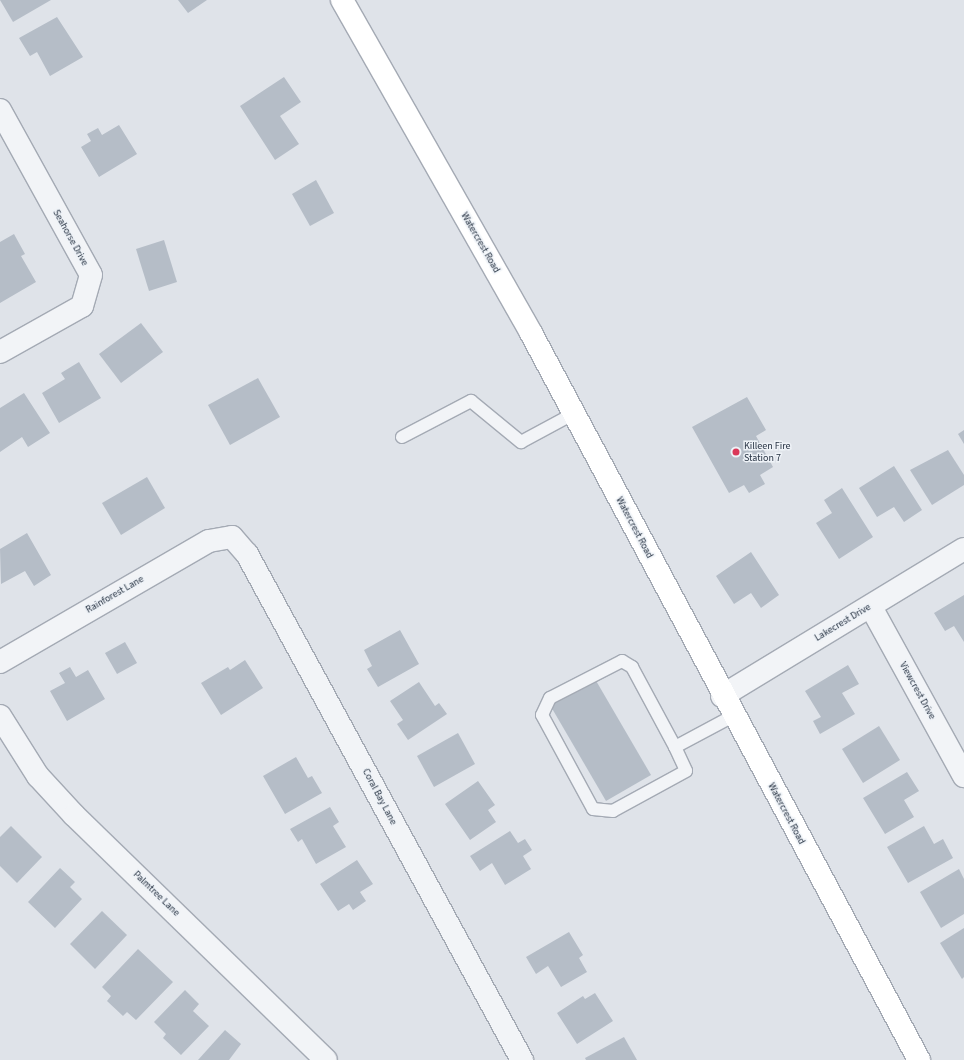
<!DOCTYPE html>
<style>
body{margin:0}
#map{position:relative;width:964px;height:1060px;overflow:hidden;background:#dfe3e9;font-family:"Source Sans 3",sans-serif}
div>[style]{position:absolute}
.building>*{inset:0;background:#b5bdc7}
.roads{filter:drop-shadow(1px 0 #a4aab4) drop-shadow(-1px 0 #a4aab4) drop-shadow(0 1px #a4aab4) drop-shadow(0 -1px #a4aab4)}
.lane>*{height:12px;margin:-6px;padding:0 6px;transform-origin:6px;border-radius:6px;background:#f2f4f7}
.street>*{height:22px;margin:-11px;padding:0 11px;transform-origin:11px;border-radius:11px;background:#f2f4f7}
.secondary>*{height:22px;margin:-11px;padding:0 11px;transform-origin:11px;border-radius:11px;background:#fff}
.dots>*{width:11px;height:11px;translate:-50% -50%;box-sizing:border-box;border:2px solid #eef2f7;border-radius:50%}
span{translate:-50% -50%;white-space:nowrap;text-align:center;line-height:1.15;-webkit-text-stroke:3px #eef2f7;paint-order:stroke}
.street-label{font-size:10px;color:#263242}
.poi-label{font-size:10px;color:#263242}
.left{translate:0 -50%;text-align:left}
</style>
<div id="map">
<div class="building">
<i style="clip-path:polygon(0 0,51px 0,13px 22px)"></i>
<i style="clip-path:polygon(178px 0,207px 0,188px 13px)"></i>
<i style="clip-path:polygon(57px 17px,83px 57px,50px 76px,37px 52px,30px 56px,19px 38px)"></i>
<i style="clip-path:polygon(284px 77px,301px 102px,280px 116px,299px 144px,275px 160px,240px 106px)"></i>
<i style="clip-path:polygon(119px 125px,137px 154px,99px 177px,81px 147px,91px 141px,87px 134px,98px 128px,102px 135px)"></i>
<i style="clip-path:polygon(316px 180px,334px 213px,310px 226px,292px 194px)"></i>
<i style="clip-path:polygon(14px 234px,25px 254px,21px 256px,36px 282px,0 303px,0 242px)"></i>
<i style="clip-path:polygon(164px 240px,177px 282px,149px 291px,136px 249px)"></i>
<i style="clip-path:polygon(141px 323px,163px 352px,121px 383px,99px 354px)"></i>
<i style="clip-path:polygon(79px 362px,101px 398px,59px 423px,42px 393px,65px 379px,61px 373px)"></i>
<i style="clip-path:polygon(258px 378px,280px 417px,230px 445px,208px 405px)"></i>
<i style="clip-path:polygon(24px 393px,50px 433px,28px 447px,22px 437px,0 452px,0 408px)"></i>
<i style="clip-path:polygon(747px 397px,766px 430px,756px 436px,773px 467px,760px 475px,765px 484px,749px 493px,744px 485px,729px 493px,692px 427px)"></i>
<i style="clip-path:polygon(964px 430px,964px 444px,958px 434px)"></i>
<i style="clip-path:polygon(948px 450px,964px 475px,964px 485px,932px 505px,910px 470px)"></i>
<i style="clip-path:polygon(894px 466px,922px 510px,904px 522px,894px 507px,877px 517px,859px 488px)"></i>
<i style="clip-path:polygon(147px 477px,165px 508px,121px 535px,102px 503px)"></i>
<i style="clip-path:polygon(842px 488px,873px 537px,839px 559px,816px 523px,832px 513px,824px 500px)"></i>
<i style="clip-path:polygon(27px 533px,51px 575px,34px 586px,25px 571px,1px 584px,0 549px)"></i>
<i style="clip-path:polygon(751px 552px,779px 595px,761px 608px,751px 593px,734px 604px,716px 576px)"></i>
<i style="clip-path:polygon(964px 595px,964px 642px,954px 626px,945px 631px,934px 613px)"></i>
<i style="clip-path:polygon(400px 630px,419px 664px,378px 687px,367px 669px,372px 666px,364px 650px)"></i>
<i style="clip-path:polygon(125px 642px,137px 663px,117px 674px,105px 653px)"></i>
<i style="clip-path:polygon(245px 660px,263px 688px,221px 715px,201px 683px,228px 667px,230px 670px)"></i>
<i style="clip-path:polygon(848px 665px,859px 684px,842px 693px,855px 714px,820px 734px,813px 721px,821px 717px,805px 691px)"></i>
<i style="clip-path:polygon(70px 667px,76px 677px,88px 670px,105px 699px,67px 721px,50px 691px,65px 683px,59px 673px)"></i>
<i style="clip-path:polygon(595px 679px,651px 775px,606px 801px,550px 705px)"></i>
<i style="clip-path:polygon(419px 682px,435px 706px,439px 703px,447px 714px,408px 740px,397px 724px,403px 720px,390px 701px)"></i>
<i style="clip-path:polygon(879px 726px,900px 760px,863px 783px,842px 749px)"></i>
<i style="clip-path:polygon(458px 733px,475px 764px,434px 787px,417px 756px)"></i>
<i style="clip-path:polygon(296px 757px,308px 778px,312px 776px,322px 793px,285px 814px,263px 776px)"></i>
<i style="clip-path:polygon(907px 772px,919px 791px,904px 800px,914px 817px,885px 834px,863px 798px)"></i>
<i style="clip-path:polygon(478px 781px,495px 805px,488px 810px,496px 822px,470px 840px,445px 804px)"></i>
<i style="clip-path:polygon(330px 807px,339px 822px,333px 826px,346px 847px,316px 864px,302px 839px,298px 842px,290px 829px)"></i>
<i style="clip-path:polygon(11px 826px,42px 857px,17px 883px,0 866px,0 837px)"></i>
<i style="clip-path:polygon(924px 826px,934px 844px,943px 839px,953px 858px,908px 883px,887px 847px)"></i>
<i style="clip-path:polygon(510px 831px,518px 843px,525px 839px,532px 850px,523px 856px,531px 869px,505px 885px,492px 863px,480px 871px,470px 856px)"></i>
<i style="clip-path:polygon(357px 860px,373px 884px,360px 892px,366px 901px,353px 910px,349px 904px,338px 911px,320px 884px)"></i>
<i style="clip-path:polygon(60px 868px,75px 882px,70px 887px,82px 899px,55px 928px,28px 902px)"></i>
<i style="clip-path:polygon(959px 869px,964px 879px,964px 914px,941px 928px,920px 892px)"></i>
<i style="clip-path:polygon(102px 911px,127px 935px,95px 969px,70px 944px)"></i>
<i style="clip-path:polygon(964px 928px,964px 977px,962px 979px,940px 943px)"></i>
<i style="clip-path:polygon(569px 932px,583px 955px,579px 958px,587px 972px,561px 987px,548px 966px,536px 974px,526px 957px)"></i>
<i style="clip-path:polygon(138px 949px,173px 982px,136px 1020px,127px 1012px,123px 1016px,107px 1001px,111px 996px,102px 987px)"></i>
<i style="clip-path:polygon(185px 990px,199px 1004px,193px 1011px,209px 1026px,181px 1055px,163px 1038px,166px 1034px,154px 1022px)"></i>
<i style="clip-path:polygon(595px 993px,613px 1021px,577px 1044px,557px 1013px,583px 996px,585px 999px)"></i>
<i style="clip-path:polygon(225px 1030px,241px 1044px,229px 1060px,198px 1060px)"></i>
<i style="clip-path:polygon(624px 1037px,637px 1060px,586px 1060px,585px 1058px)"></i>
</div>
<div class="roads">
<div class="lane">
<i style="left:402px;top:437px;width:78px;rotate:-27.6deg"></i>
<i style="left:471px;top:401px;width:65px;rotate:39.4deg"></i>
<i style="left:521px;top:442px;width:59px;rotate:-28.3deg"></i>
<i style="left:675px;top:747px;width:26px;rotate:65deg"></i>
<i style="left:686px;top:771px;width:83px;rotate:151.3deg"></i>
<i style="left:613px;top:811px;width:20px;rotate:-174deg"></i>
<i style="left:593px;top:809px;width:107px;rotate:-118.5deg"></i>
<i style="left:542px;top:715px;width:19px;rotate:-65deg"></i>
<i style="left:550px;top:698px;width:81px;rotate:-27.2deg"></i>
<i style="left:622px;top:661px;width:12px;rotate:31deg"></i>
<i style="left:632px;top:667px;width:91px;rotate:61.7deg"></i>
<i style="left:675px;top:747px;width:66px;rotate:-28.1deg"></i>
</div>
<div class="street">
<i style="left:0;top:110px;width:188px;rotate:61.1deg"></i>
<i style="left:91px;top:275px;width:32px;rotate:106deg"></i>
<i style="left:82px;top:306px;width:94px;rotate:150.7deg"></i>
<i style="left:871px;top:607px;width:193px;rotate:61.2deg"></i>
<i style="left:0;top:662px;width:241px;rotate:-30.1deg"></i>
<i style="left:209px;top:541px;width:23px;rotate:-10deg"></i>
<i style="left:232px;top:537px;width:23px;rotate:49deg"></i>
<i style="left:247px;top:554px;width:576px;rotate:61.48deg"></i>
<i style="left:722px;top:696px;width:283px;rotate:-31.3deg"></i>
<i style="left:0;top:716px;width:71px;rotate:57.7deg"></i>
<i style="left:38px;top:776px;width:53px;rotate:47.3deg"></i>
<i style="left:74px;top:815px;width:351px;rotate:44.2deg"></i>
</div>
<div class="secondary">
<i style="left:342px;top:0;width:383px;rotate:60.4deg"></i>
<i style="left:531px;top:333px;width:824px;rotate:61.91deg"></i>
</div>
</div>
<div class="dots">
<i style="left:736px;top:452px;background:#da3859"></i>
</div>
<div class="street-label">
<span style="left:70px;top:238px;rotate:61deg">Seahorse Drive</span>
<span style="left:480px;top:243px;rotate:60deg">Watercrest Road</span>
<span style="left:634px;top:528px;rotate:62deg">Watercrest Road</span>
<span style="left:115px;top:595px;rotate:-30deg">Rainforest Lane</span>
<span style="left:843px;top:623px;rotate:-31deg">Lakecrest Drive</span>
<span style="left:917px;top:691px;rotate:61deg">Viewcrest Drive</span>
<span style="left:379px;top:797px;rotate:62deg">Coral Bay Lane</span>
<span style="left:786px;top:814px;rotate:62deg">Watercrest Road</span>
<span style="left:156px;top:894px;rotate:44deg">Palmtree Lane</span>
</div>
<div class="poi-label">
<span class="left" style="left:744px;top:452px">Killeen Fire<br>Station 7</span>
</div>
</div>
